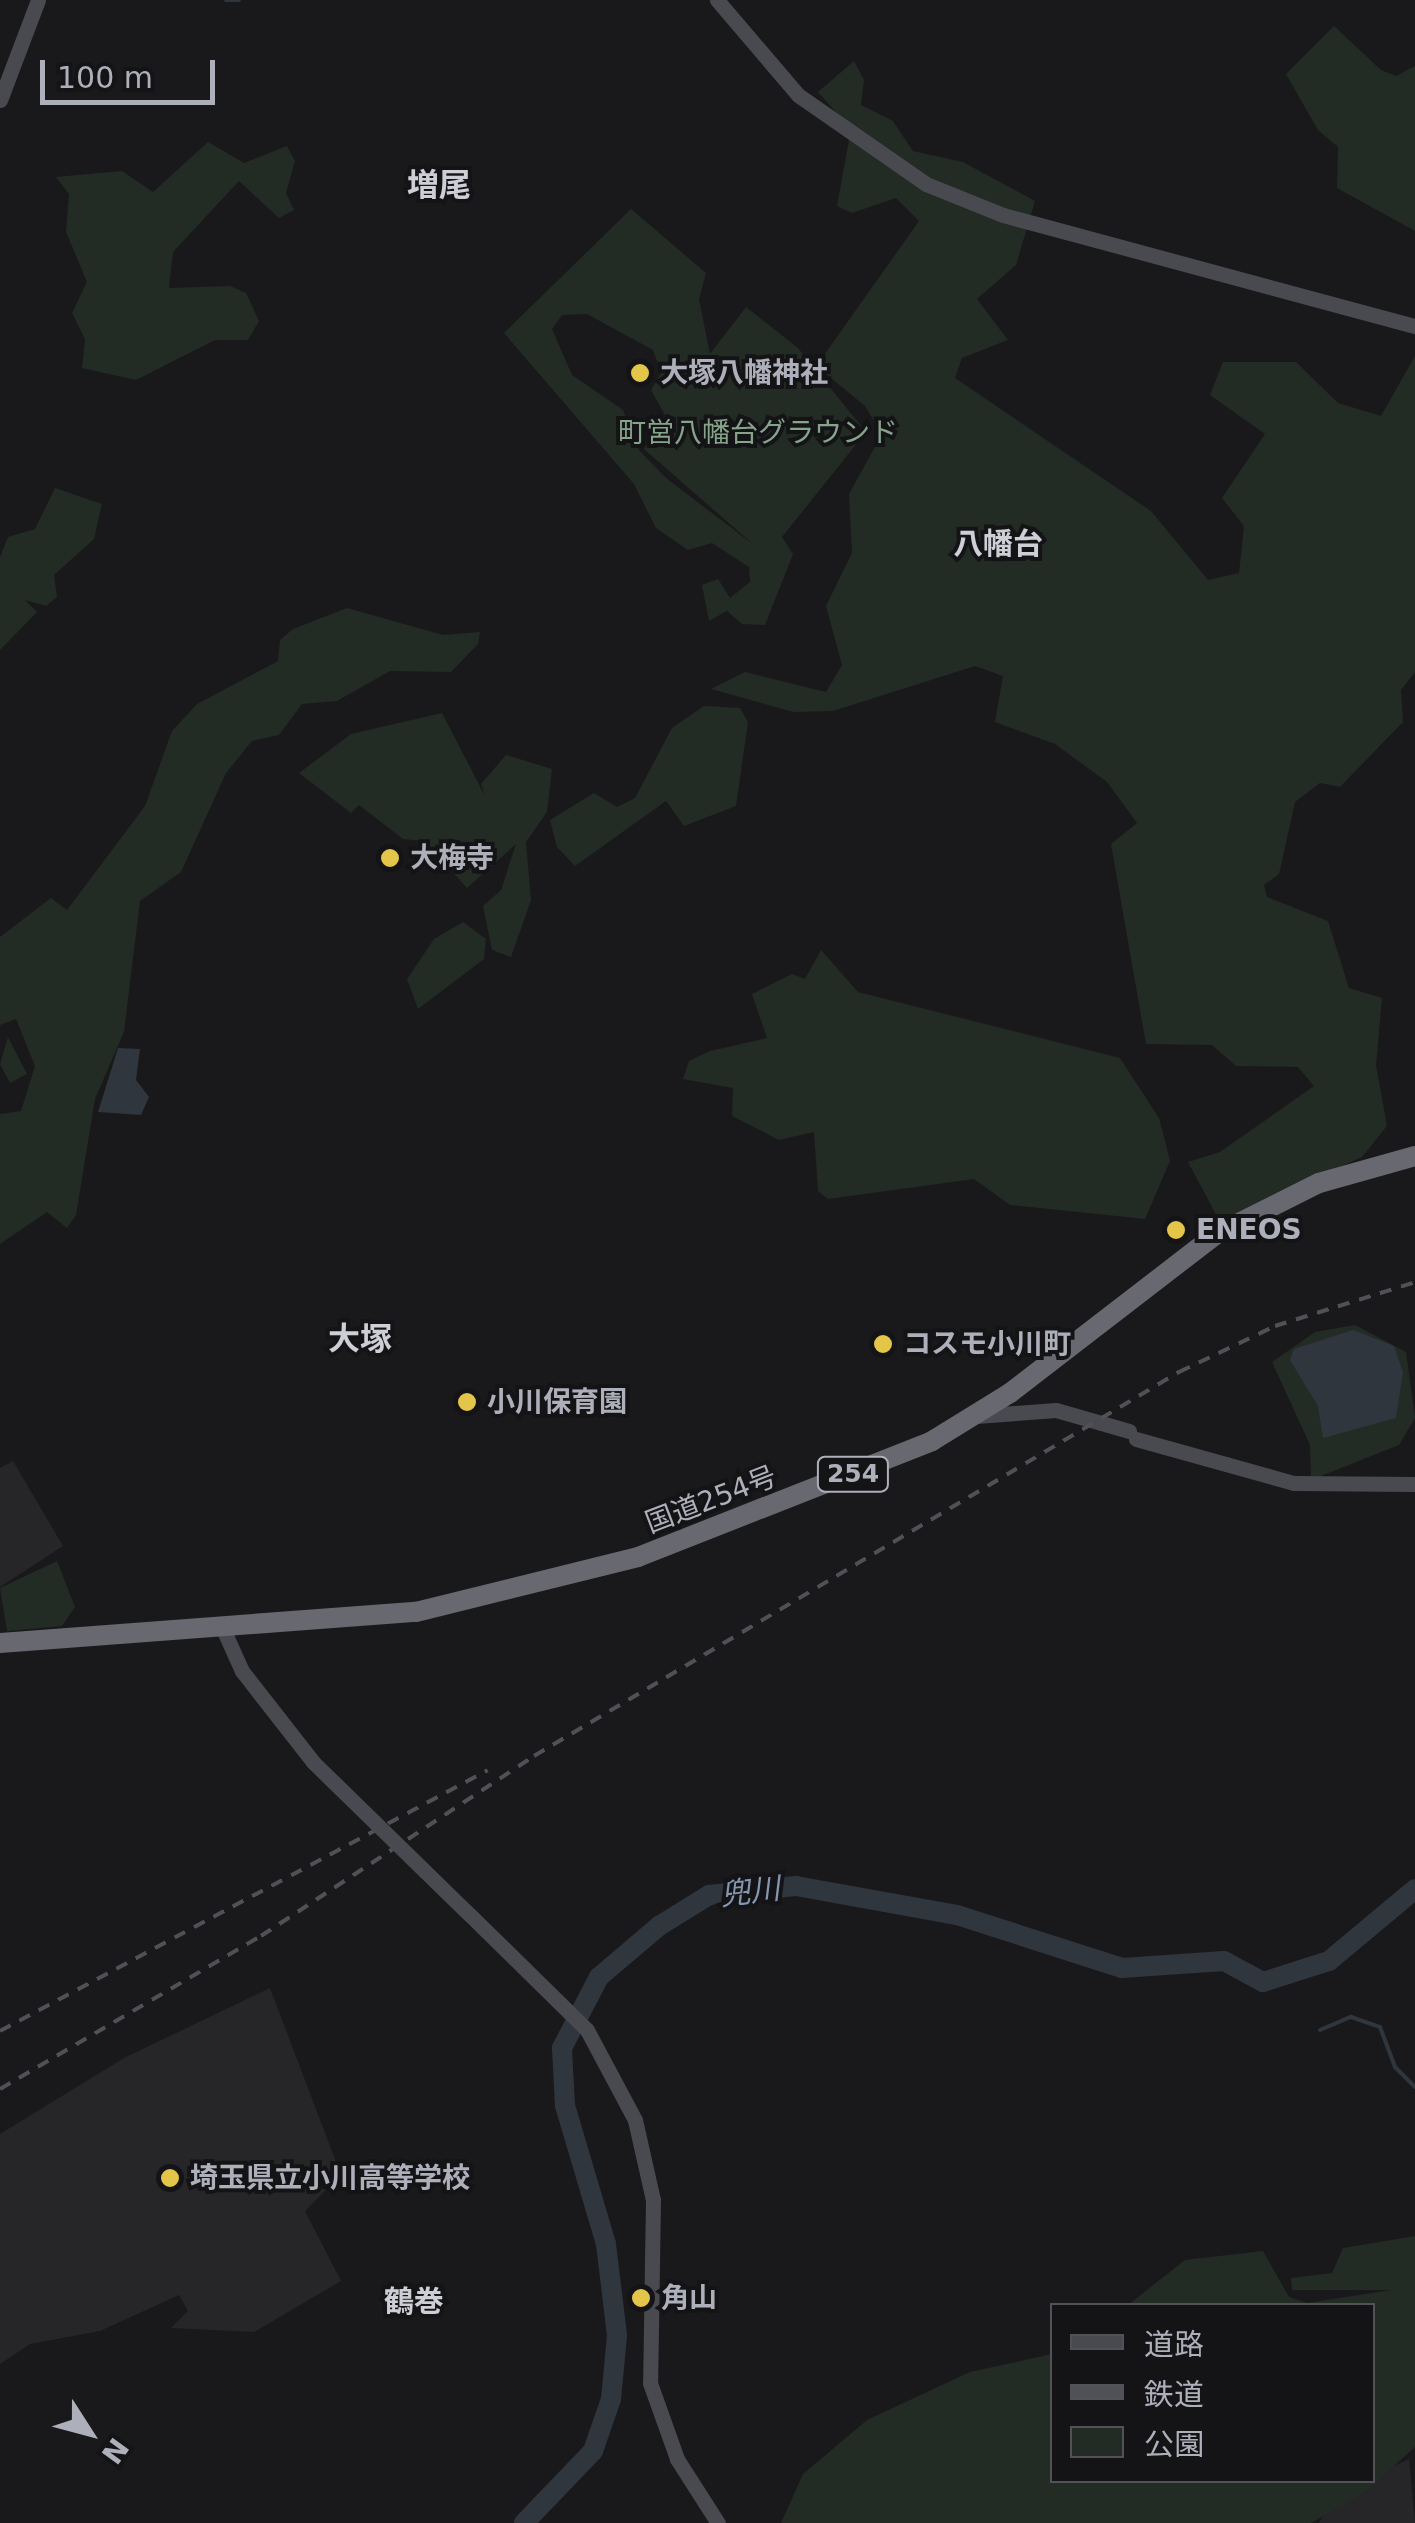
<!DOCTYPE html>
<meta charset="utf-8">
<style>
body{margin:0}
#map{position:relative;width:1415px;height:2523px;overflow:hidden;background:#19191b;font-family:"DejaVu Sans","Noto Sans JP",sans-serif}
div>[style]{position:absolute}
.built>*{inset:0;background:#262528}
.green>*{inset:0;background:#232b25}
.water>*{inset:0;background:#30363e}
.stream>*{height:4px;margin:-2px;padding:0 2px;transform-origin:2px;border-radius:2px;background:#30363e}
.river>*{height:20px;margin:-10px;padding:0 10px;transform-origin:10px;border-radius:10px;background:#30363e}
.secondary>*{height:15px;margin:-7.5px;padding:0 7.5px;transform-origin:7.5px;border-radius:7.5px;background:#494950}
.highway>*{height:20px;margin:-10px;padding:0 10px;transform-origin:10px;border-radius:10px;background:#676870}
.rail>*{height:4px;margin-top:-2px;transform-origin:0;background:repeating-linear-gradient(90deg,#505057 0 12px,transparent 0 22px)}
.secondary-bridge>*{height:15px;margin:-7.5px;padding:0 7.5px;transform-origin:7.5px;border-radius:7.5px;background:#494950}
.dots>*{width:28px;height:28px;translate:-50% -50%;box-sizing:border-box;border:5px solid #141416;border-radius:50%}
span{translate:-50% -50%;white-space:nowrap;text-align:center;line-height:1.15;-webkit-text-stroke:8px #141416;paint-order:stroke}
.shield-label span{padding:2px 8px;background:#141416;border:2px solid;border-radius:8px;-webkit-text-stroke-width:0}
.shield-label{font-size:25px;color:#adafba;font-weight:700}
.poi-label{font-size:28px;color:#adafba;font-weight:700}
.left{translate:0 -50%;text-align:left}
.park-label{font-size:28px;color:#86a38c}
.street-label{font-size:28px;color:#adafba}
.neighbourhood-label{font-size:30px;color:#cdced6;font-weight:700}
.water-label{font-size:30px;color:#8797b1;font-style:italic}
.quarter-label{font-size:32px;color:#cdced6;font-weight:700}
.legend{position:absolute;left:1050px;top:2303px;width:325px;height:180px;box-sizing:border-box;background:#141416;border:2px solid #515258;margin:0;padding:12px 18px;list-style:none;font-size:30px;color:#adafba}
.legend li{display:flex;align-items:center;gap:20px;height:50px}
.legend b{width:50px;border:2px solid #515258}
.north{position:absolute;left:40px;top:2383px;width:100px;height:100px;-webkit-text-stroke:8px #141416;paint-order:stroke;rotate:126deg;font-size:28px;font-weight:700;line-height:40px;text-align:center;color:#adafba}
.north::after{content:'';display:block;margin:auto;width:35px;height:45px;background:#adafba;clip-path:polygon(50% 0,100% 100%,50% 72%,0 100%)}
.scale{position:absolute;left:40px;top:60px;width:175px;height:45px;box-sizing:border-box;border:5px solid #adafba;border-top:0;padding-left:12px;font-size:30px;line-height:35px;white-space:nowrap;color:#adafba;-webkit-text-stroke:8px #141416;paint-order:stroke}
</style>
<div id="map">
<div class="built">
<i style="clip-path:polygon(13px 1461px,63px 1546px,0 1587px,0 1468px)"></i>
<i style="clip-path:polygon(270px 1988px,341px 2175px,305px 2211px,341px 2281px,254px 2332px,171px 2328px,188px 2311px,179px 2295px,100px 2331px,30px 2344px,0 2364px,0 2134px,124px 2058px)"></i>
<i style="clip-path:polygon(1409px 2459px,1415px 2523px,1319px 2523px,1336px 2493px)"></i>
</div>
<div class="green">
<i style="clip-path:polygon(1334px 26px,1381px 70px,1396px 76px,1415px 66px,1415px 231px,1337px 188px,1338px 147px,1318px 130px,1286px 74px)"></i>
<i style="clip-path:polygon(854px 61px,864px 80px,861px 105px,893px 121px,913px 151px,963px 162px,1035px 201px,1016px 265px,977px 299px,1008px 340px,962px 358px,955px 378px,1151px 511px,1208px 580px,1239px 573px,1244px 526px,1222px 498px,1265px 434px,1210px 395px,1223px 362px,1296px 362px,1338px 403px,1381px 416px,1415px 356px,1415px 672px,1401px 690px,1403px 722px,1340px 787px,1320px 783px,1295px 802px,1279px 874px,1264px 885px,1267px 897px,1328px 921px,1349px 988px,1382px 998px,1376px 1065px,1387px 1126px,1362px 1157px,1229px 1217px,1218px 1218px,1188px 1162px,1220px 1152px,1314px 1086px,1298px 1067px,1236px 1066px,1212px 1045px,1146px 1044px,1111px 844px,1137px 823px,1107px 782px,1055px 744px,995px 722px,1003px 676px,975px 666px,833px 711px,793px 712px,711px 689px,745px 672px,826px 692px,842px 665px,826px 606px,852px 553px,849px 494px,882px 434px,865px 406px,826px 374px,822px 358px,919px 221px,896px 198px,852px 213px,837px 206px,851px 129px,818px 92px)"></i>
<i style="clip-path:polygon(208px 142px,244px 163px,287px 146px,295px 161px,286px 193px,294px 210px,279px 218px,239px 181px,173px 252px,169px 288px,230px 286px,246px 293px,259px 321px,248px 340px,215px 340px,136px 380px,82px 368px,85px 339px,72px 313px,87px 282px,66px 232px,69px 194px,56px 177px,122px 171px,153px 192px)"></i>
<i style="clip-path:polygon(evenodd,631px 209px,706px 273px,699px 299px,710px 354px,746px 307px,798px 348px,866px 432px,782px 537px,793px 554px,765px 625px,742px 624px,727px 611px,709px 621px,702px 585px,718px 579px,730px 598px,750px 582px,749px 567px,712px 543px,688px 550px,656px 528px,634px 484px,504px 333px,631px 209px,587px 314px,653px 350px,661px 373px,651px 390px,665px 415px,644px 449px,754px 545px,666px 478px,639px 450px,623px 410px,572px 375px,552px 329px,562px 315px,587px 314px)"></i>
<i style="clip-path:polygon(55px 488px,102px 504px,94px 539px,54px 575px,57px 597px,46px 606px,25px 600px,37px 612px,0 650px,0 557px,8px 537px,35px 529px)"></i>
<i style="clip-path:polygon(347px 608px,443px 635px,480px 632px,478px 644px,451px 672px,390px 671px,337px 701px,302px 704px,279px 735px,252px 741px,226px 773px,181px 872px,140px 901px,124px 1032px,95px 1099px,76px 1215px,67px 1228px,47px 1212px,0 1244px,0 1114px,21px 1111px,35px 1066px,16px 1019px,0 1025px,0 937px,51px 898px,67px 910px,145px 806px,172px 731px,197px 704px,278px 661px,280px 640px,293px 629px)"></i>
<i style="clip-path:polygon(704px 706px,740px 708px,748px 722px,736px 806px,684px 826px,666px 801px,575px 866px,557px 847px,550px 820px,594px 793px,617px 807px,635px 798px,672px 728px)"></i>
<i style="clip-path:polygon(442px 713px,485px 796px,481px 784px,506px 755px,552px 769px,547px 812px,526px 842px,531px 900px,511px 957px,492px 950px,483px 906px,501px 890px,516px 844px,467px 888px,425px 841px,403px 839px,359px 805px,351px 813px,299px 773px,351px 734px)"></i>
<i style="clip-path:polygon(463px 922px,486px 939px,484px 959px,418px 1009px,407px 979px,434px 939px)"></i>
<i style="clip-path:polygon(821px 950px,858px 992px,1120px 1058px,1159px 1118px,1170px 1161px,1145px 1219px,1010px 1205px,974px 1179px,828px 1199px,818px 1191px,814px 1132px,779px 1140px,732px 1116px,733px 1088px,683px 1079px,689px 1061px,710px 1051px,767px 1038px,752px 994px,792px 974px,805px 979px)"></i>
<i style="clip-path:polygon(8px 1037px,27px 1074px,10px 1083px,0 1064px)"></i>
<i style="clip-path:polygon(1355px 1325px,1406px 1352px,1415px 1418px,1399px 1445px,1311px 1480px,1310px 1445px,1272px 1362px,1315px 1332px)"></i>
<i style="clip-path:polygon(57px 1561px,75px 1607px,62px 1626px,7px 1631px,0 1588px)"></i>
<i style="clip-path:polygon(1415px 2236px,1415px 2447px,1364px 2493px,1311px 2523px,781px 2523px,803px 2474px,867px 2420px,970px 2372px,1052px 2354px,1052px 2480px,1372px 2480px,1372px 2306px,1128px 2305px,1185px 2260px,1263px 2251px,1289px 2297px,1307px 2303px,1391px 2290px,1292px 2290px,1291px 2278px,1332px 2273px,1343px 2248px)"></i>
</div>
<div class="water">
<i style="clip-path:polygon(118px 1048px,140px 1049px,136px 1080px,149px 1097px,141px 1115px,98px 1112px)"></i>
<i style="clip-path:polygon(1353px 1330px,1394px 1346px,1403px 1372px,1396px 1418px,1323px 1438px,1318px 1406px,1290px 1360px,1294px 1349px)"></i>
</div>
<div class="stream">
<i style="left:226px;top:0;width:13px"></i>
<i style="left:1320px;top:2030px;width:34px;rotate:-23deg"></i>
<i style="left:1351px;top:2017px;width:31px;rotate:19deg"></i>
<i style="left:1380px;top:2027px;width:43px;rotate:69.4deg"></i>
<i style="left:1395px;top:2067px;width:28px;rotate:45deg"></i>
</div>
<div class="river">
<i style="left:524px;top:2523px;width:100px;rotate:-46.2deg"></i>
<i style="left:593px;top:2451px;width:55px;rotate:-70.9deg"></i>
<i style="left:611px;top:2399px;width:64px;rotate:-84.6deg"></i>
<i style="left:617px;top:2335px;width:92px;rotate:-96.9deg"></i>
<i style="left:606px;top:2244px;width:144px;rotate:-106.5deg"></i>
<i style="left:565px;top:2106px;width:58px;rotate:-93deg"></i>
<i style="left:562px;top:2048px;width:80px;rotate:-62.5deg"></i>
<i style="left:599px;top:1977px;width:79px;rotate:-40.4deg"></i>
<i style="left:659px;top:1926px;width:59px;rotate:-31.8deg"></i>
<i style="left:709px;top:1895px;width:87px;rotate:-5.9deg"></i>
<i style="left:796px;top:1886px;width:164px;rotate:10.2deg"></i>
<i style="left:957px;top:1915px;width:173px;rotate:17.8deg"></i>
<i style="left:1122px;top:1968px;width:102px;rotate:-3.9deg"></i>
<i style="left:1224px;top:1961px;width:44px;rotate:28.3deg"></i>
<i style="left:1263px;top:1982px;width:69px;rotate:-17.7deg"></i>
<i style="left:1329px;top:1961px;width:112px;rotate:-39.9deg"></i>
</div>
<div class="secondary">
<i style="left:717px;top:0;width:125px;rotate:49.5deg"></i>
<i style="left:798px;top:95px;width:156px;rotate:34.8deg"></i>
<i style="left:926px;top:184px;width:83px;rotate:21.9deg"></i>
<i style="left:1003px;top:215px;width:427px;rotate:15.1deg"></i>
<i style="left:0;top:100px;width:107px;rotate:-69.2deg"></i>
<i style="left:976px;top:1416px;width:80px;rotate:-4.3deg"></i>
<i style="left:1056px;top:1410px;width:76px;rotate:16deg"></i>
<i style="left:1136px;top:1439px;width:164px;rotate:15.6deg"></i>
<i style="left:1294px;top:1483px;width:121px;rotate:0.5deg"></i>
<i style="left:224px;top:1631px;width:44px;rotate:65.8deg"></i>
<i style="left:242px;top:1671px;width:115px;rotate:52deg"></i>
<i style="left:469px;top:1914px;width:165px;rotate:44.5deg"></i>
<i style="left:587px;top:2030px;width:102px;rotate:61.9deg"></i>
<i style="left:635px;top:2120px;width:82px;rotate:77.3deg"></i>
<i style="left:653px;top:2200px;width:183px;rotate:90.9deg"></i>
<i style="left:650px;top:2383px;width:81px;rotate:70.4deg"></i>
<i style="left:677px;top:2459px;width:76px;rotate:57.4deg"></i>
</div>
<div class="highway">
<i style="left:0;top:1643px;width:417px;rotate:-4.3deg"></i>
<i style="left:416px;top:1612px;width:229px;rotate:-13.9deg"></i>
<i style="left:638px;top:1557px;width:316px;rotate:-21.5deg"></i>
<i style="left:932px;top:1441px;width:92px;rotate:-31.6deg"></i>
<i style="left:1010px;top:1393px;width:259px;rotate:-37.6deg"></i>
<i style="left:1215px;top:1235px;width:116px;rotate:-26.6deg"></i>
<i style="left:1319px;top:1183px;width:100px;rotate:-15.7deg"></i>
</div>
<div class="rail">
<i style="left:0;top:2031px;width:553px;rotate:-28.14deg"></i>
<i style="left:0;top:2089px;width:303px;rotate:-30.4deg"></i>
<i style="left:261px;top:1936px;width:327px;rotate:-33.4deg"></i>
<i style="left:534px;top:1756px;width:751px;rotate:-30.77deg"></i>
<i style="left:1179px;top:1372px;width:106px;rotate:-25.6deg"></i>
<i style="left:1275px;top:1326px;width:147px;rotate:-17.4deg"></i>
</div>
<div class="secondary-bridge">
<i style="left:313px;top:1762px;width:218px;rotate:44.3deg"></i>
</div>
<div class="dots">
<i style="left:640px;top:373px;background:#e3c649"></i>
<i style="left:390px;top:858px;background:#e3c649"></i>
<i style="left:1176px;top:1230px;background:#e3c649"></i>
<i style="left:883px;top:1344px;background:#e3c649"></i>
<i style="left:467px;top:1402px;background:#e3c649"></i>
<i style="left:170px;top:2178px;background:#e3c649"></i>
<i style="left:641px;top:2298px;background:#e3c649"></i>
</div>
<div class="shield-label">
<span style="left:853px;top:1474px">254</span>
</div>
<div class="poi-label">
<span class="left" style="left:660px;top:373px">大塚八幡神社</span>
<span class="left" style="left:410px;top:858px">大梅寺</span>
<span class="left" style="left:1196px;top:1230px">ENEOS</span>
<span class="left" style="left:903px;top:1344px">コスモ小川町</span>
<span class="left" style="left:487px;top:1402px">小川保育園</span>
<span class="left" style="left:190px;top:2178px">埼玉県立小川高等学校</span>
<span class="left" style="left:661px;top:2298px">角山</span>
</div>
<div class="park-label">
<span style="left:758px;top:433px">町営八幡台グラウンド</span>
</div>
<div class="street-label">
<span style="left:711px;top:1500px;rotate:-21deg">国道254号</span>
</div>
<div class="neighbourhood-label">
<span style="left:998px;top:544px">八幡台</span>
<span style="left:414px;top:2302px">鶴巻</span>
</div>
<div class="water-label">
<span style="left:750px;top:1892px;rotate:-7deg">兜川</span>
</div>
<div class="quarter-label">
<span style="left:439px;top:185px">増尾</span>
<span style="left:360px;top:1339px">大塚</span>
</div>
<ul class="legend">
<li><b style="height:12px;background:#494950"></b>道路</li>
<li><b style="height:12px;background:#505057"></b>鉄道</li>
<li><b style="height:28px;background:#232b25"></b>公園</li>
</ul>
<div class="north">N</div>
<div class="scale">100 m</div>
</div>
